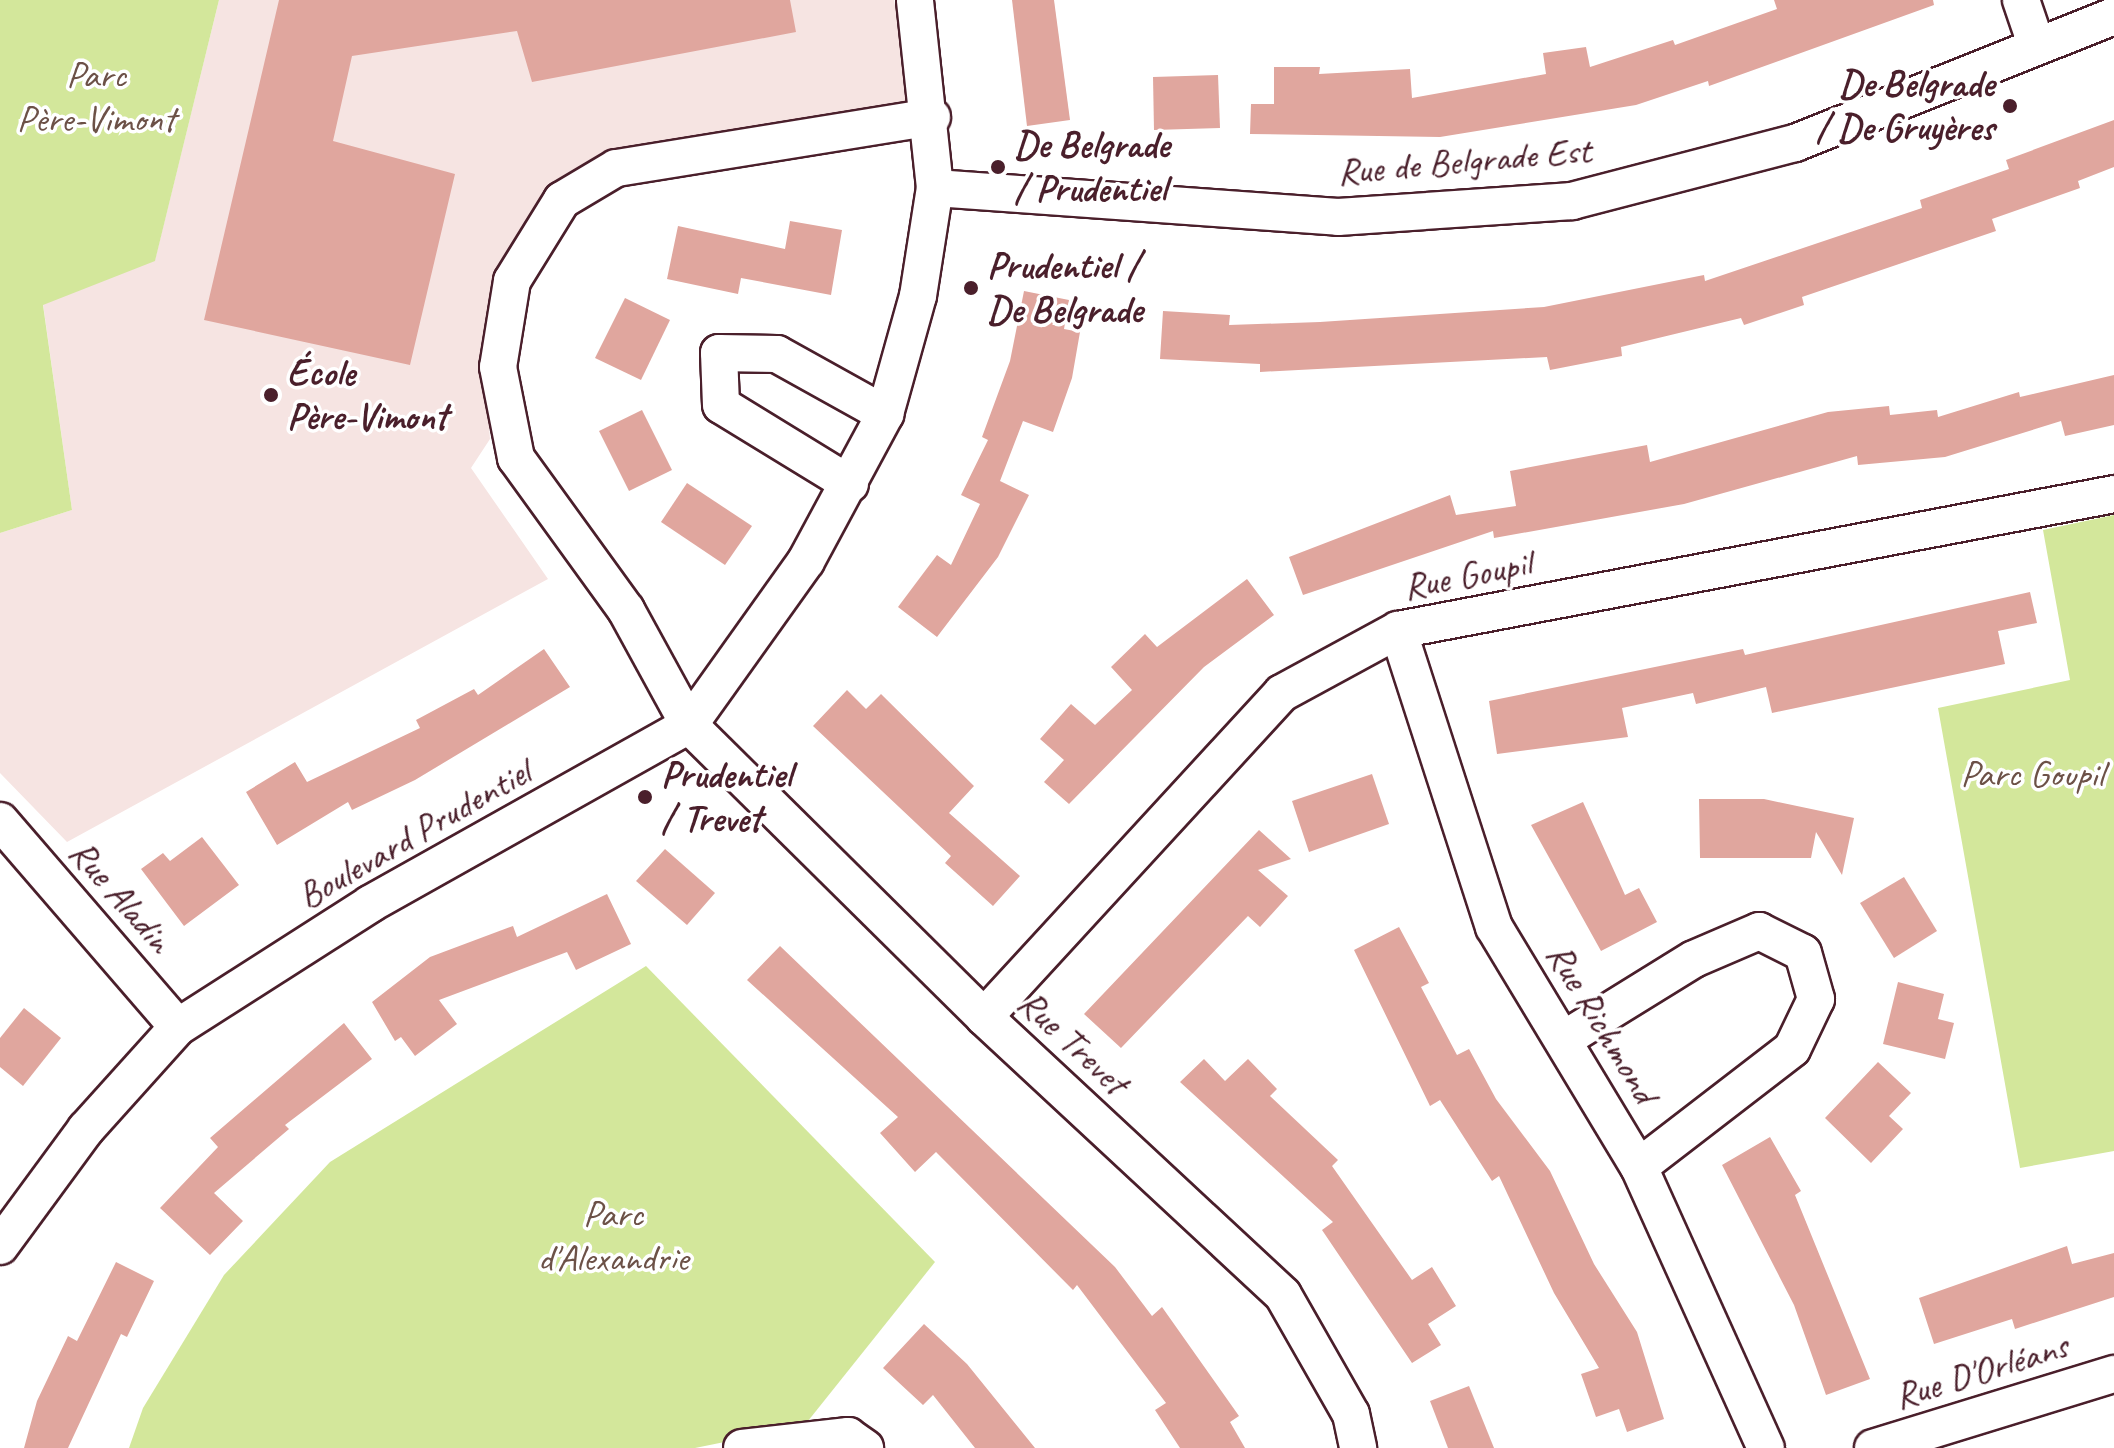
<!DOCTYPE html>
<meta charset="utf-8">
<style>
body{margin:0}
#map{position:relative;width:2114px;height:1448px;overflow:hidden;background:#fff;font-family:Caveat,sans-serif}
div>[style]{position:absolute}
.built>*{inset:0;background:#f6e4e2}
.green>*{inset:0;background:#d3e79b}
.building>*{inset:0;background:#e0a69e}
.roads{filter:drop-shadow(2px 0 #4a1f2b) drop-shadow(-2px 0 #4a1f2b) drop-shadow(0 2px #4a1f2b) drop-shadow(0 -2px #4a1f2b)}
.minor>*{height:36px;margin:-18px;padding:0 18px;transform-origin:18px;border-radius:18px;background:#fff}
.dots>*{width:22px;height:22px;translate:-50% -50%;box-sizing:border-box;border:4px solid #fff;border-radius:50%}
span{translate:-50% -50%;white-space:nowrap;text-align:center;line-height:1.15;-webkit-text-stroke:7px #fff;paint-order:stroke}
.park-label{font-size:38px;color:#6c5147}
.poi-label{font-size:38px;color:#4a1f2b;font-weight:700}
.right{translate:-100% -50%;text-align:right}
.left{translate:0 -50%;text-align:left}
.street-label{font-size:38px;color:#4a1f2b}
</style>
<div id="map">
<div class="built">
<i style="clip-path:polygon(219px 0,894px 0,914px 111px,610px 158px,483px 352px,490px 439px,471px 468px,548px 579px,67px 842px,0 773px,0 533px,72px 510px,43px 304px,155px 260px)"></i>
</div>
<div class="green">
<i style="clip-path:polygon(0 0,219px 0,155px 261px,43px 305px,72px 510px,0 533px)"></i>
<i style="clip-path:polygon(2114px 515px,2114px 1151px,2020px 1168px,1938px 708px,2070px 680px,2043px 530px)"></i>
<i style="clip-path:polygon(646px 966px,935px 1262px,804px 1426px,695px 1448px,129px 1448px,143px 1408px,224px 1275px,330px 1162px)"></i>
</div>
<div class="building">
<i style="clip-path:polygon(279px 0,790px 0,796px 32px,532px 82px,517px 31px,352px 56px,333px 141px,455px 174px,410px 365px,204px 320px)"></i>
<i style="clip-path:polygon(1012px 0,1054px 0,1070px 120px,1027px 126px)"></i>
<i style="clip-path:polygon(1774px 0,1933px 0,1934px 5px,1709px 86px,1708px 81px,1636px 105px,1440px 137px,1250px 134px,1251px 104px,1274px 104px,1274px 67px,1320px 67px,1319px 74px,1410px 69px,1412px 98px,1546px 74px,1543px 53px,1586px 47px,1590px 67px,1673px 40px,1675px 45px,1777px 9px)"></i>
<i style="clip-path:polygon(1218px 75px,1220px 128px,1154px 130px,1153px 77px)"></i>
<i style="clip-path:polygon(2114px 120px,2114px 167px,2078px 181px,2080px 188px,1992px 219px,1996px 231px,1802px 297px,1804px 305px,1744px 325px,1741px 318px,1621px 347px,1622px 356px,1550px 370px,1547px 357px,1260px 372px,1260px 364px,1160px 359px,1163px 311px,1230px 315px,1229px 325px,1320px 322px,1544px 307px,1704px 275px,1705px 281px,1922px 208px,1920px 200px,2009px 169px,2006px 160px)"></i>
<i style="clip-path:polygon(790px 221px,842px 230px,831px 295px,741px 278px,738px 294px,667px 279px,678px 226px,785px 249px)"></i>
<i style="clip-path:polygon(1024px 291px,1069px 300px,1064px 329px,1080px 332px,1072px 378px,1053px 432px,1023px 421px,1000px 481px,1029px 495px,998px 557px,937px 637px,898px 607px,937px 555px,951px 565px,980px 504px,961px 495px,988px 440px,982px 437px,1010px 361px)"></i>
<i style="clip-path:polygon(625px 298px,670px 320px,641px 380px,595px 358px)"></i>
<i style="clip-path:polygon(2114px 375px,2114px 425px,2065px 436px,2061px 421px,1945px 457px,1858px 465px,1857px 456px,1684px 504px,1494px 538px,1493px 531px,1303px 595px,1289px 557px,1450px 495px,1456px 515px,1516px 506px,1510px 471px,1647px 445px,1650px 462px,1828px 412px,1889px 406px,1890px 415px,1937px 410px,1938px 417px,2019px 392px,2020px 397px)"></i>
<i style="clip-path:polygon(642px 410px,672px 470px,629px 491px,599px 431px)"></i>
<i style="clip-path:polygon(687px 483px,752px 526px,725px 565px,661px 522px)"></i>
<i style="clip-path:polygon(1247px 579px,1274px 615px,1204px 667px,1069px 804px,1044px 782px,1064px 760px,1040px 739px,1071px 704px,1095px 725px,1132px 690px,1111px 667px,1145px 634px,1157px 647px)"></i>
<i style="clip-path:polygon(2030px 592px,2037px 623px,1998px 631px,2005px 664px,1772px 713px,1766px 687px,1696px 704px,1693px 693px,1622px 708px,1628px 737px,1497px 754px,1489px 701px,1743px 649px,1745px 655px)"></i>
<i style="clip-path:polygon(544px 649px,570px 687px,415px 780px,352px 810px,348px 802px,277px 845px,246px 792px,295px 762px,307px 782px,420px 728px,416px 720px,474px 689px,478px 695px)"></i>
<i style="clip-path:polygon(847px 690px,866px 709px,881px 694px,974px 786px,949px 813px,1020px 876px,993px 906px,945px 863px,951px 856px,813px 726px)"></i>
<i style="clip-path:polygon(1372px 774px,1389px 824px,1309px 852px,1292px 801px)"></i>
<i style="clip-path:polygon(1699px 799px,1764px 799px,1854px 818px,1842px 875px,1816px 832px,1811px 858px,1700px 858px)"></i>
<i style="clip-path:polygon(1583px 802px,1625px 895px,1639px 888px,1657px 922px,1601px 951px,1531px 825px)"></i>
<i style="clip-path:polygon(1259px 830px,1291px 859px,1258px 870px,1288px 896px,1260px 927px,1248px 916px,1121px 1048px,1084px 1014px)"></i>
<i style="clip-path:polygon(202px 837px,239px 885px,184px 926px,141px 869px,163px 853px,170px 861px)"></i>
<i style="clip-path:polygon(665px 849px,715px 893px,687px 925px,636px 881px)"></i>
<i style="clip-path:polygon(1904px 877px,1937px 931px,1894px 958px,1860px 903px)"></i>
<i style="clip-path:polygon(607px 894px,631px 944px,576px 970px,567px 952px,439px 1000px,457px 1024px,415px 1056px,401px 1037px,395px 1041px,372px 1002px,430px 957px,513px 926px,517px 937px)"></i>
<i style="clip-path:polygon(1399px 927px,1429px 983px,1421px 987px,1457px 1055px,1469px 1049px,1496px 1099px,1550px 1171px,1594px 1264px,1637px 1332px,1664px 1419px,1627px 1432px,1619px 1409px,1596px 1417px,1581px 1374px,1599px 1368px,1554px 1293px,1499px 1176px,1492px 1181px,1440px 1100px,1430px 1106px,1354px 950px)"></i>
<i style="clip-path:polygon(780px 946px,1115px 1267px,1152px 1316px,1162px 1307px,1239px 1416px,1230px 1422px,1245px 1448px,1180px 1448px,1155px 1410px,1166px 1403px,1077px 1285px,1073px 1290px,936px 1152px,915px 1172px,880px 1133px,898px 1117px,747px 980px)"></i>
<i style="clip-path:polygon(1898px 982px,1944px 994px,1938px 1019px,1954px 1023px,1945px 1059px,1883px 1044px)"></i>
<i style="clip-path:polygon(24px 1008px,61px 1038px,23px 1086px,0 1067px,0 1038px)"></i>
<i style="clip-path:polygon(344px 1023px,372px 1059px,285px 1125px,289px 1129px,214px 1193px,243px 1221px,210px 1255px,160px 1208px,218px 1147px,210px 1138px)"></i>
<i style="clip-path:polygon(1204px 1059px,1225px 1081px,1248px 1059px,1277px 1089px,1270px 1096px,1338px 1160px,1332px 1166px,1412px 1280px,1432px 1267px,1456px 1306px,1428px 1324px,1441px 1345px,1412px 1363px,1322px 1230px,1333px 1222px,1180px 1082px)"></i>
<i style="clip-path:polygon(1878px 1062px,1911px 1093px,1889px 1116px,1903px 1129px,1871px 1163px,1825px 1118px)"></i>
<i style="clip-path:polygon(1770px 1137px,1801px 1191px,1795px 1195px,1870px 1379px,1826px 1395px,1794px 1305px,1722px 1165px)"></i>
<i style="clip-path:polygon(2067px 1246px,2072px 1264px,2114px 1253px,2114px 1297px,2015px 1329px,2012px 1319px,1934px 1344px,1919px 1298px)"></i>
<i style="clip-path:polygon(116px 1262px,154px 1281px,127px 1337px,121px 1334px,68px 1448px,24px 1448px,37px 1401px,68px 1336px,77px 1341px)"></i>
<i style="clip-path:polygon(924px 1324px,967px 1364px,1035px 1448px,975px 1448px,933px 1395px,923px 1405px,883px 1368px)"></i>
<i style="clip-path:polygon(1469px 1386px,1494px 1448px,1448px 1448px,1430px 1401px)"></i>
</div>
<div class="roads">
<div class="minor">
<i style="left:2021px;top:0;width:46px;rotate:71.2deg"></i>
<i style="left:932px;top:117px;width:320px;rotate:170.8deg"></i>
<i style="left:616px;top:168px;width:63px;rotate:149.3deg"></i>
<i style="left:562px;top:200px;width:95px;rotate:121.7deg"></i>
<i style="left:512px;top:281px;width:87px;rotate:99.2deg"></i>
<i style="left:498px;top:367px;width:93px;rotate:78.8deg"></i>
<i style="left:516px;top:458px;width:188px;rotate:54.1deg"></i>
<i style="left:626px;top:610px;width:131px;rotate:61.3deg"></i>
<i style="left:689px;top:725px;width:415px;rotate:44.7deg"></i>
<i style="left:984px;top:1017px;width:408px;rotate:42.9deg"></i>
<i style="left:1283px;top:1295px;width:137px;rotate:60.3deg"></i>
<i style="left:1351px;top:1414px;width:35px;rotate:78deg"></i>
<i style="left:935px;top:188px;width:404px;rotate:4.1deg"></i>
<i style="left:1338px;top:217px;width:235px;rotate:-3.9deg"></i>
<i style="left:1572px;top:201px;width:230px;rotate:-14.6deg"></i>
<i style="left:1795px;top:143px;width:343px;rotate:-21.7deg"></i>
<i style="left:850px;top:484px;width:151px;rotate:-148.5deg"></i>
<i style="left:721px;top:405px;width:52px;rotate:-92.2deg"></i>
<i style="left:719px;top:353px;width:58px;rotate:1deg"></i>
<i style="left:777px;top:354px;width:124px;rotate:29.1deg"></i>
<i style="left:1398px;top:630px;width:312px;rotate:72.1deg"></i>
<i style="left:1494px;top:927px;width:280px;rotate:58.9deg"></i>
<i style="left:1639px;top:1167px;width:308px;rotate:65.7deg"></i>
<i style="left:0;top:821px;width:272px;rotate:49.2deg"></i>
<i style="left:984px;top:1017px;width:440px;rotate:-47.4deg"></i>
<i style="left:1282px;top:693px;width:132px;rotate:-28.5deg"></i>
<i style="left:1398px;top:630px;width:729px;rotate:-10.75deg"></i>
<i style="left:1566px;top:1038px;width:150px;rotate:-31.7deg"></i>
<i style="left:1694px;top:959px;width:71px;rotate:-23.3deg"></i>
<i style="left:1759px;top:931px;width:49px;rotate:26.6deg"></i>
<i style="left:1803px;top:953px;width:48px;rotate:74.2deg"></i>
<i style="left:1816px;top:999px;width:55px;rotate:115.6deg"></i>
<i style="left:1792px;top:1049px;width:193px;rotate:142.4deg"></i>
<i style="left:0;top:1246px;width:145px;rotate:-53.7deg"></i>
<i style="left:86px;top:1129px;width:137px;rotate:-48deg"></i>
<i style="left:178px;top:1027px;width:228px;rotate:-32.6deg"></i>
<i style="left:370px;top:904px;width:366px;rotate:-29.3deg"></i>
<i style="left:689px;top:725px;width:201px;rotate:-54.5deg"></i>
<i style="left:806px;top:561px;width:167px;rotate:-61.7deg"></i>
<i style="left:885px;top:414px;width:123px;rotate:-74.4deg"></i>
<i style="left:918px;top:296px;width:109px;rotate:-81.1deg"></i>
<i style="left:935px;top:188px;width:189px;rotate:-96.1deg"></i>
<i style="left:742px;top:1448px;width:107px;rotate:-6.5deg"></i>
<i style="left:848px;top:1436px;width:21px;rotate:35deg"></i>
<i style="left:1873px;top:1448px;width:252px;rotate:-17.1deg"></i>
</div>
</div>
<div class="dots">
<i style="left:2010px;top:106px;background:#4a1f2b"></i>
<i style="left:998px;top:167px;background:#4a1f2b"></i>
<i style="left:971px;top:288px;background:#4a1f2b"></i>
<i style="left:271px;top:395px;background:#4a1f2b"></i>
<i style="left:645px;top:797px;background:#4a1f2b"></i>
</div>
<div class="park-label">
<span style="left:96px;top:97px">Parc<br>Père-Vimont</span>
<span style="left:2032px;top:774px">Parc Goupil</span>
<span style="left:613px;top:1236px">Parc<br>d'Alexandrie</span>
</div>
<div class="poi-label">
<span class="right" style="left:1994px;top:106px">De Belgrade<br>/ De Gruyères</span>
<span class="left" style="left:1014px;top:167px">De Belgrade<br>/ Prudentiel</span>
<span class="left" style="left:987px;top:288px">Prudentiel /<br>De Belgrade</span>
<span class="left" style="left:287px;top:395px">École<br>Père-Vimont</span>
<span class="left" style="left:661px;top:797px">Prudentiel<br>/ Trevet</span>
</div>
<div class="street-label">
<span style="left:1464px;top:161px;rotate:-5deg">Rue de Belgrade Est</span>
<span style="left:1467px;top:575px;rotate:-11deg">Rue Goupil</span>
<span style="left:414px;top:834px;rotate:-30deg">Boulevard Prudentiel</span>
<span style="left:121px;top:896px;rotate:49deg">Rue Aladin</span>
<span style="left:1602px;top:1023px;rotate:59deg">Rue Richmond</span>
<span style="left:1073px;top:1042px;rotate:43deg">Rue Trevet</span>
<span style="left:1981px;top:1371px;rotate:-17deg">Rue D'Orléans</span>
</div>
</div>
